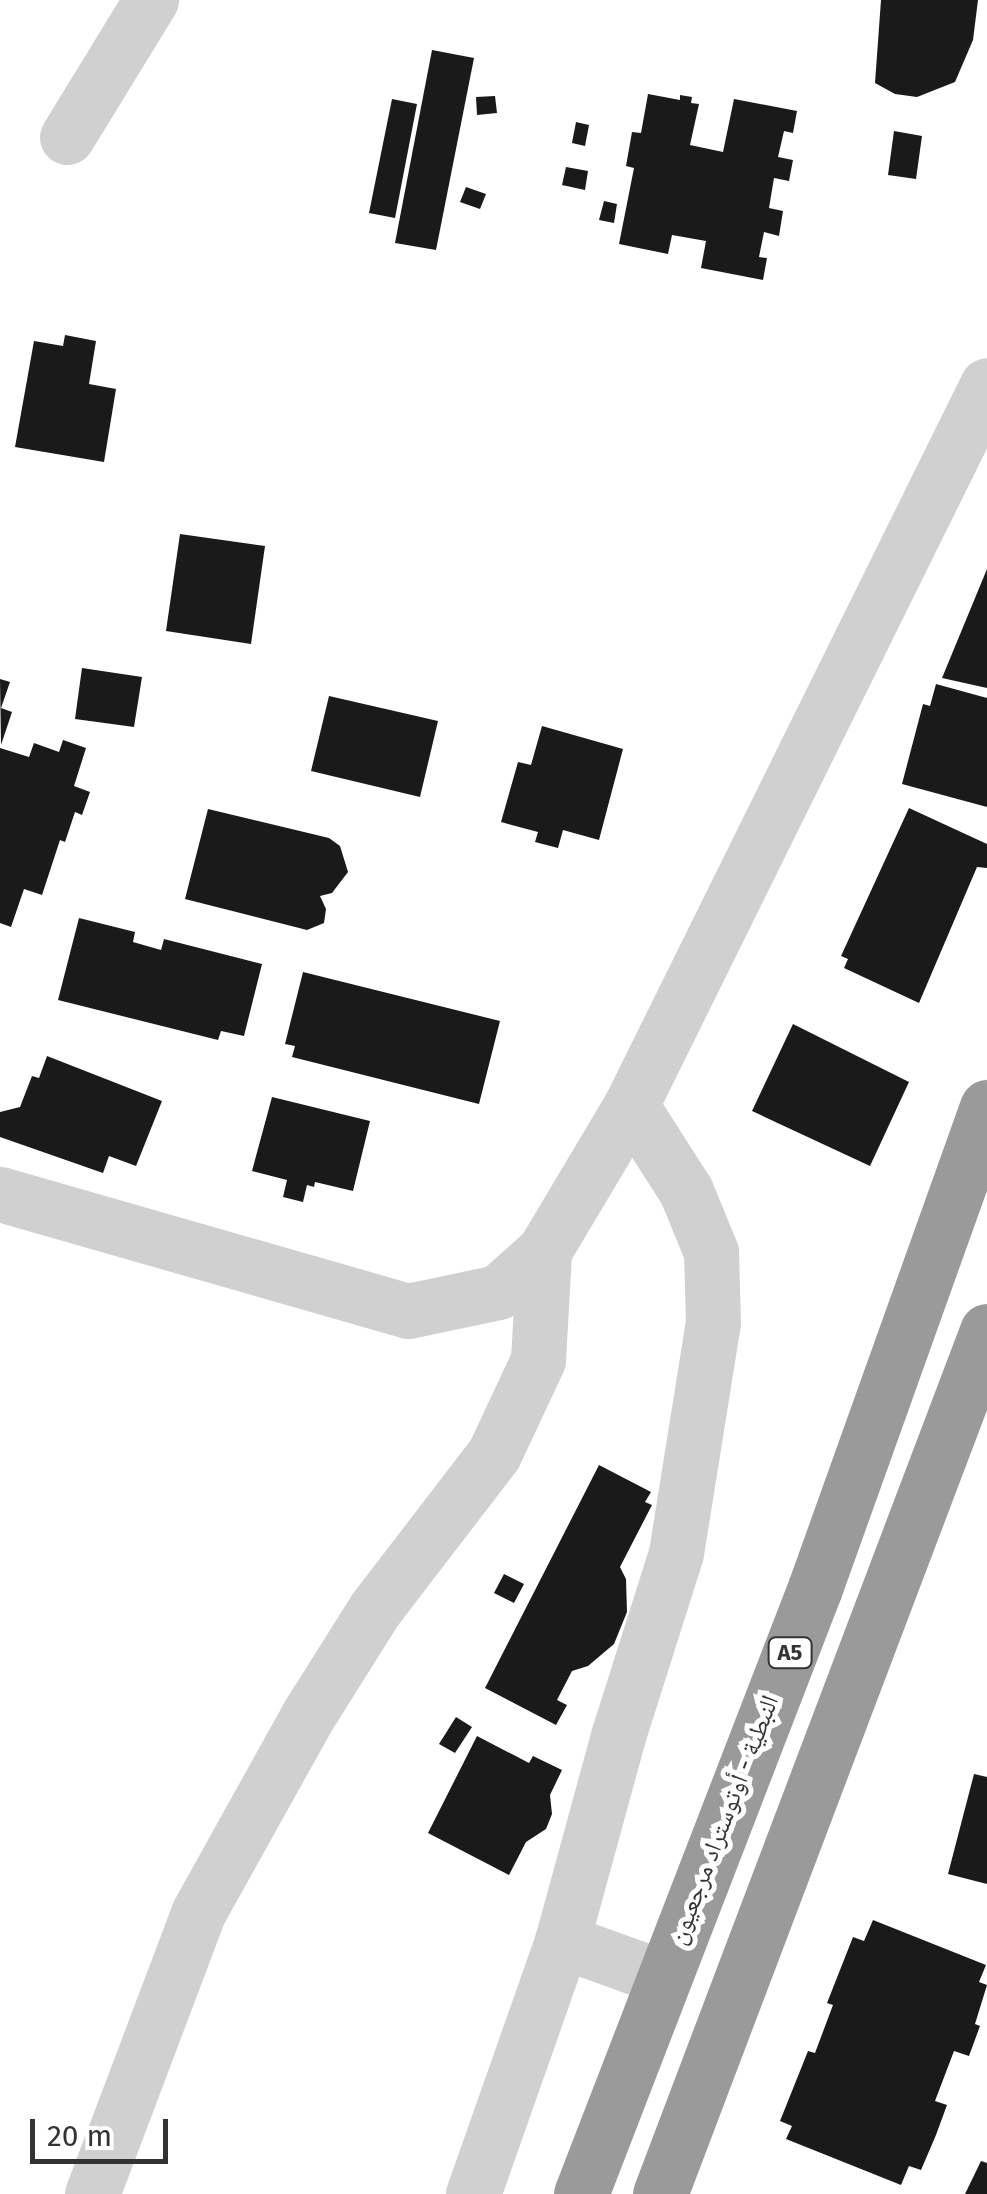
<!DOCTYPE html>
<meta charset="utf-8">
<style>
body{margin:0}
#map{position:relative;width:987px;height:2194px;overflow:hidden;background:#fff;font-family:"Fira Sans","Noto Naskh Arabic",sans-serif}
div>[style]{position:absolute}
.building>*{inset:0;background:#1a1a1a}
.minor>*{height:55px;margin:-27.5px;padding:0 27.5px;transform-origin:27.5px;border-radius:27.5px;background:#d0d0d0}
.highway>*{height:55px;margin:-27.5px;padding:0 27.5px;transform-origin:27.5px;border-radius:27.5px;background:#9a9a9a}
span{translate:-50% -50%;white-space:nowrap;text-align:center;line-height:1.15;-webkit-text-stroke:10px #fff;paint-order:stroke}
.shield-label span{padding:2px 8px;background:#fff;border:2px solid;border-radius:8px;-webkit-text-stroke-width:0}
.shield-label{font-size:22px;color:#333;font-weight:700}
.street-label{font-size:25px;color:#333}
.scale{position:absolute;left:30px;top:2119px;width:138px;height:45px;box-sizing:border-box;border:5px solid #333;border-top:0;padding-left:12px;font-size:30px;line-height:35px;white-space:nowrap;color:#333;-webkit-text-stroke:8px #fff;paint-order:stroke}
</style>
<div id="map">
<div class="building">
<i style="clip-path:polygon(881px 0,978px 0,973px 40px,955px 82px,917px 97px,895px 94px,875px 83px)"></i>
<i style="clip-path:polygon(432px 50px,474px 58px,436px 250px,395px 243px)"></i>
<i style="clip-path:polygon(648px 94px,680px 100px,680px 95px,692px 97px,691px 103px,699px 104px,690px 145px,723px 152px,734px 99px,797px 111px,793px 133px,784px 131px,778px 157px,793px 160px,789px 181px,774px 178px,769px 208px,783px 211px,779px 236px,764px 232px,759px 257px,767px 258px,763px 280px,701px 268px,706px 241px,672px 235px,668px 254px,619px 244px,634px 168px,626px 166px,632px 132px,641px 133px)"></i>
<i style="clip-path:polygon(495px 96px,497px 113px,477px 115px,476px 97px)"></i>
<i style="clip-path:polygon(392px 99px,417px 104px,395px 218px,369px 213px)"></i>
<i style="clip-path:polygon(576px 122px,589px 125px,585px 146px,572px 143px)"></i>
<i style="clip-path:polygon(894px 131px,922px 136px,916px 179px,888px 175px)"></i>
<i style="clip-path:polygon(566px 167px,588px 171px,585px 190px,562px 185px)"></i>
<i style="clip-path:polygon(466px 187px,486px 194px,480px 209px,460px 202px)"></i>
<i style="clip-path:polygon(604px 201px,617px 204px,614px 223px,599px 220px)"></i>
<i style="clip-path:polygon(65px 335px,96px 341px,89px 384px,116px 389px,104px 462px,15px 447px,34px 341px,63px 346px)"></i>
<i style="clip-path:polygon(180px 534px,265px 546px,251px 644px,166px 631px)"></i>
<i style="clip-path:polygon(987px 569px,987px 688px,942px 678px)"></i>
<i style="clip-path:polygon(82px 668px,142px 677px,134px 727px,75px 719px)"></i>
<i style="clip-path:polygon(0 679px,10px 682px,1px 708px,12px 712px,1px 745px)"></i>
<i style="clip-path:polygon(936px 684px,987px 698px,987px 807px,902px 784px,923px 704px,930px 706px)"></i>
<i style="clip-path:polygon(329px 696px,438px 721px,420px 797px,311px 771px)"></i>
<i style="clip-path:polygon(542px 726px,623px 749px,599px 840px,563px 830px,558px 848px,535px 842px,538px 832px,501px 822px,518px 762px,531px 765px)"></i>
<i style="clip-path:polygon(63px 740px,86px 748px,74px 786px,90px 792px,82px 815px,75px 812px,65px 842px,60px 840px,42px 895px,24px 889px,11px 927px,0 923px,0 748px,29px 757px,34px 743px,59px 752px)"></i>
<i style="clip-path:polygon(909px 808px,987px 844px,987px 868px,977px 867px,919px 1003px,844px 968px,848px 959px,841px 956px)"></i>
<i style="clip-path:polygon(208px 809px,329px 838px,340px 846px,348px 872px,332px 893px,320px 896px,326px 909px,324px 923px,307px 930px,185px 899px)"></i>
<i style="clip-path:polygon(79px 918px,135px 932px,133px 942px,161px 950px,164px 939px,262px 964px,244px 1036px,221px 1031px,218px 1040px,58px 1000px)"></i>
<i style="clip-path:polygon(303px 972px,500px 1021px,479px 1104px,292px 1057px,295px 1046px,285px 1044px)"></i>
<i style="clip-path:polygon(793px 1024px,909px 1082px,870px 1166px,752px 1111px)"></i>
<i style="clip-path:polygon(47px 1056px,162px 1101px,136px 1166px,109px 1156px,103px 1173px,0 1137px,0 1112px,20px 1107px,32px 1076px,39px 1078px)"></i>
<i style="clip-path:polygon(272px 1097px,370px 1121px,353px 1191px,315px 1182px,314px 1187px,307px 1185px,303px 1202px,283px 1197px,287px 1180px,252px 1171px)"></i>
<i style="clip-path:polygon(599px 1465px,651px 1492px,645px 1502px,652px 1505px,620px 1567px,626px 1579px,627px 1612px,614px 1644px,588px 1666px,572px 1671px,557px 1700px,567px 1705px,556px 1725px,485px 1688px)"></i>
<i style="clip-path:polygon(504px 1574px,524px 1584px,514px 1603px,494px 1593px)"></i>
<i style="clip-path:polygon(456px 1717px,472px 1727px,455px 1753px,439px 1744px)"></i>
<i style="clip-path:polygon(477px 1736px,529px 1763px,533px 1756px,562px 1770px,550px 1795px,552px 1814px,546px 1829px,526px 1842px,509px 1875px,428px 1833px)"></i>
<i style="clip-path:polygon(974px 1774px,987px 1777px,987px 1884px,948px 1874px)"></i>
<i style="clip-path:polygon(873px 1920px,986px 1965px,979px 1982px,987px 1985px,975px 2024px,980px 2026px,969px 2056px,954px 2051px,935px 2101px,947px 2105px,936px 2135px,921px 2170px,909px 2166px,901px 2185px,786px 2139px,792px 2126px,780px 2121px,808px 2051px,815px 2053px,833px 2005px,827px 2003px,853px 1937px,864px 1941px)"></i>
<i style="clip-path:polygon(981px 2161px,987px 2163px,987px 2194px,965px 2194px)"></i>
</div>
<div class="minor">
<i style="left:67px;top:137px;width:161px;rotate:-58.5deg"></i>
<i style="left:0;top:1194px;width:424px;rotate:16deg"></i>
<i style="left:408px;top:1311px;width:92px;rotate:-11.9deg"></i>
<i style="left:498px;top:1292px;width:62px;rotate:-41.7deg"></i>
<i style="left:544px;top:1251px;width:170px;rotate:-59.2deg"></i>
<i style="left:631px;top:1105px;width:803px;rotate:-63.69deg"></i>
<i style="left:562px;top:1941px;width:106px;rotate:19.8deg"></i>
<i style="left:92px;top:2194px;width:300px;rotate:-69.3deg"></i>
<i style="left:198px;top:1913px;width:224px;rotate:-60.9deg"></i>
<i style="left:307px;top:1717px;width:128px;rotate:-57.8deg"></i>
<i style="left:375px;top:1609px;width:195px;rotate:-52.5deg"></i>
<i style="left:494px;top:1454px;width:104px;rotate:-64.9deg"></i>
<i style="left:538px;top:1360px;width:109px;rotate:-86.8deg"></i>
<i style="left:473px;top:2194px;width:268px;rotate:-70.6deg"></i>
<i style="left:562px;top:1941px;width:213px;rotate:-74.7deg"></i>
<i style="left:618px;top:1736px;width:192px;rotate:-72.4deg"></i>
<i style="left:676px;top:1553px;width:233px;rotate:-80.9deg"></i>
<i style="left:713px;top:1323px;width:71px;rotate:-91.6deg"></i>
<i style="left:711px;top:1252px;width:66px;rotate:-112.3deg"></i>
<i style="left:686px;top:1191px;width:102px;rotate:-122.6deg"></i>
</div>
<div class="highway">
<i style="left:581px;top:2194px;width:650px;rotate:-68.89deg"></i>
<i style="left:815px;top:1588px;width:511px;rotate:-70.32deg"></i>
<i style="left:660px;top:2194px;width:923px;rotate:-69.25deg"></i>
</div>
<div class="shield-label">
<span style="left:790px;top:1653px">A5</span>
</div>
<div class="street-label">
<span style="left:724px;top:1820px;rotate:-69deg">النبطية - أوتوستراد مرجعيون</span>
</div>
<div class="scale">20 m</div>
</div>
